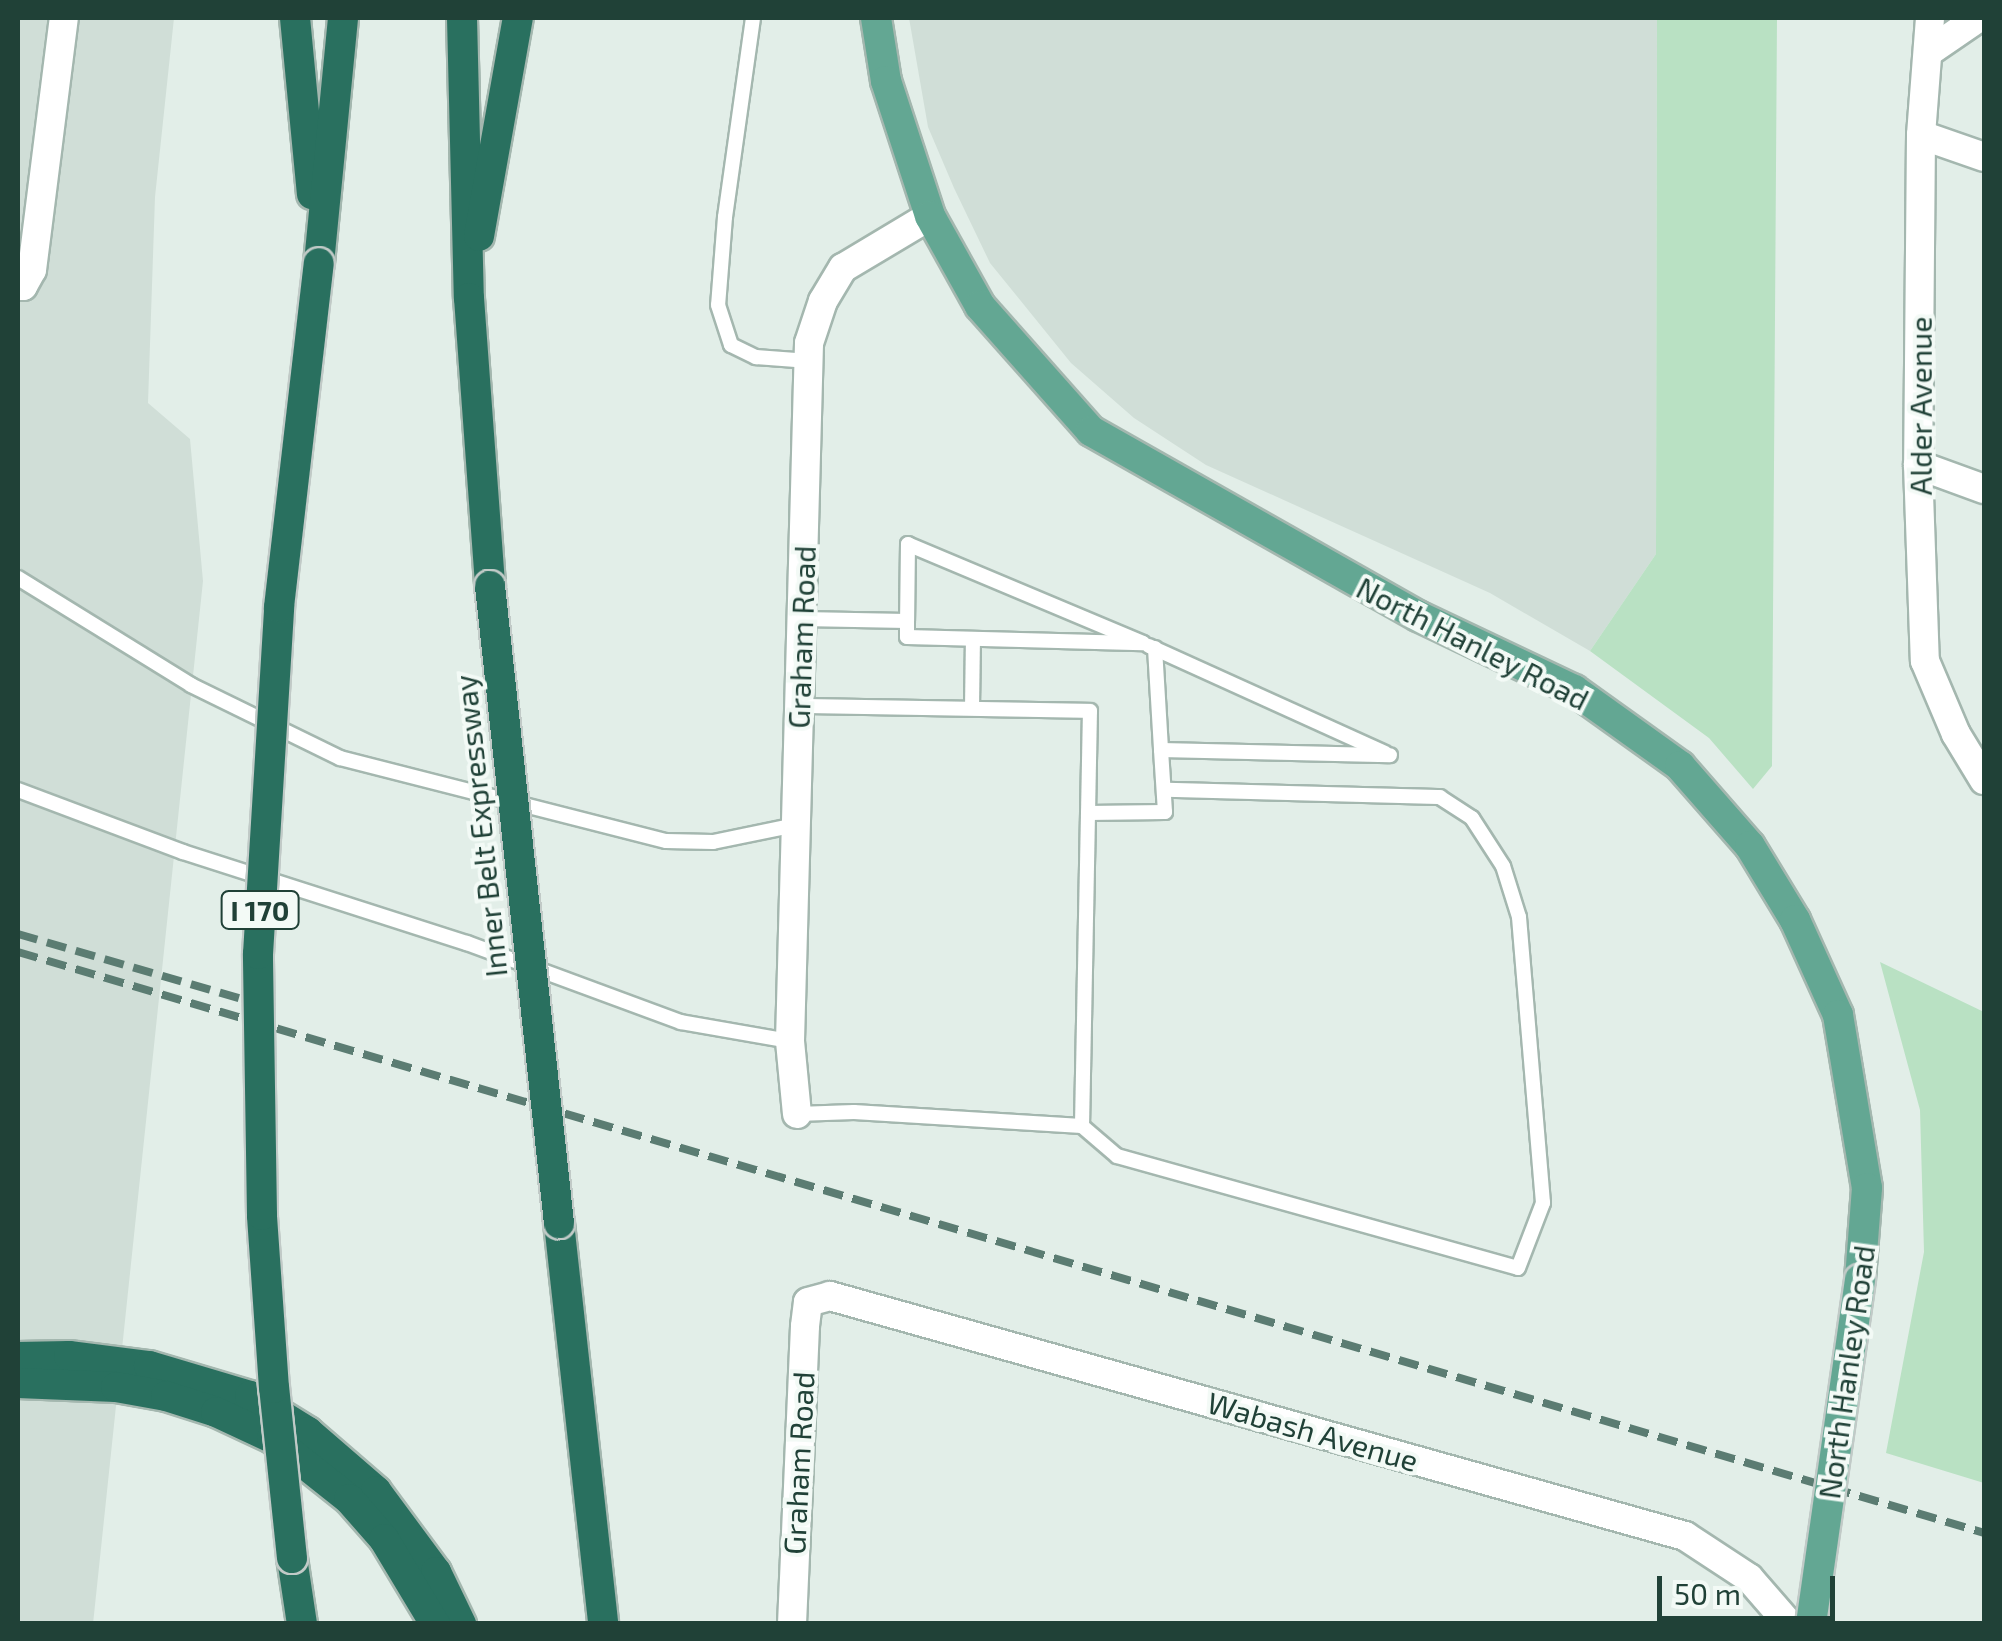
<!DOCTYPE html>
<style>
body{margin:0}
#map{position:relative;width:2002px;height:1641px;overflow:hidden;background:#e2eee8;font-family:"Exo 2",sans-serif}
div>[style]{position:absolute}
.built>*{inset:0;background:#d0ded7}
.green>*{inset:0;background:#b9e1c3}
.roads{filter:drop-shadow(2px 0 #a4b7af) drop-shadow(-2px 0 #a4b7af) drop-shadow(0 2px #a4b7af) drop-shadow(0 -2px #a4b7af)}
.service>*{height:14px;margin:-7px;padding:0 7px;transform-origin:7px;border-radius:7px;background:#fff}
.minor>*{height:28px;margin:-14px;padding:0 14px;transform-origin:14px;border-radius:14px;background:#fff}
.primary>*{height:30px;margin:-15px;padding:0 15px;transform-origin:15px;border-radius:15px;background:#63a793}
.motorway>*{height:30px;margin:-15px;padding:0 15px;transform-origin:15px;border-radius:15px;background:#29705f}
.rail>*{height:8px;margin-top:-4px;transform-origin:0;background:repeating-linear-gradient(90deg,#5b7c72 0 20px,transparent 0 30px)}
.bridges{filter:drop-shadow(2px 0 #c1cac7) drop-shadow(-2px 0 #c1cac7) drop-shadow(0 2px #c1cac7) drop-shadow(0 -2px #c1cac7)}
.primary-bridge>*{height:30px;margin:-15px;padding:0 15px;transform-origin:15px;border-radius:15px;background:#63a793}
.motorway-bridge>*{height:30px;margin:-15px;padding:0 15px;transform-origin:15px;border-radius:15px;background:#29705f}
span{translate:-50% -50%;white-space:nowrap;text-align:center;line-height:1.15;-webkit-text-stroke:8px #f3faf6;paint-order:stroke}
.shield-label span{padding:2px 8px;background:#f3faf6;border:2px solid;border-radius:8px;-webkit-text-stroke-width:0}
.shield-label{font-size:28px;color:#204137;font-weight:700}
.street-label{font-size:30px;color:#204137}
.frame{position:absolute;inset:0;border:20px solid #204137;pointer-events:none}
.scale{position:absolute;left:1657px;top:1576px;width:178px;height:45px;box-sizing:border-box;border:5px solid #204137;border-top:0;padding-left:12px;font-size:30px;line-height:35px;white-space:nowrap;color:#204137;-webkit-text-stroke:8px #f3faf6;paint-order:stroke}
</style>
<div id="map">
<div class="built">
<i style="clip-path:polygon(18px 18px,174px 18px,155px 197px,148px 403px,190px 439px,203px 581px,93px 1624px,18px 1623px)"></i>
<i style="clip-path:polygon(909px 18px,1657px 18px,1656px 554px,1590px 651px,1490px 593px,1206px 465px,1134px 418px,1071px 363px,990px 263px,954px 188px,928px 127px)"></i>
</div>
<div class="green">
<i style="clip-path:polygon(1657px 18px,1777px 18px,1772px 766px,1753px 789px,1709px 738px,1590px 651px,1656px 554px)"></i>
<i style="clip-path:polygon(1880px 962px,1984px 1012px,1984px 1483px,1886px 1453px,1924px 1252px,1920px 1110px)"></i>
</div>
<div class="roads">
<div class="service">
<i style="left:753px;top:18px;width:201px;rotate:98deg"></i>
<i style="left:725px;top:217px;width:88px;rotate:94.5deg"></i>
<i style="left:718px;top:305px;width:42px;rotate:72deg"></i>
<i style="left:731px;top:345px;width:28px;rotate:26deg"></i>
<i style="left:756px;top:357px;width:53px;rotate:4.3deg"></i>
<i style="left:18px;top:578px;width:203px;rotate:31.7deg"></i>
<i style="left:191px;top:685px;width:166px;rotate:26.1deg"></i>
<i style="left:340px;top:758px;width:336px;rotate:14.3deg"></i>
<i style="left:666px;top:841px;width:47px;rotate:1.2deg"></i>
<i style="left:713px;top:842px;width:85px;rotate:-11.6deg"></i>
<i style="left:802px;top:619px;width:105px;rotate:1.1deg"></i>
<i style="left:907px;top:621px;width:16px;rotate:90deg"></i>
<i style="left:907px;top:637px;width:236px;rotate:1.5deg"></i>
<i style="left:1143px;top:643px;width:255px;rotate:-157.2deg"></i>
<i style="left:908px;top:544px;width:77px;rotate:90.7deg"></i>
<i style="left:1149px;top:646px;width:259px;rotate:24.4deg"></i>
<i style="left:1155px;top:648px;width:102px;rotate:86.6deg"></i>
<i style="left:1161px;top:750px;width:229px;rotate:1.3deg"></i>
<i style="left:972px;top:708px;width:69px;rotate:-89.2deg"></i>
<i style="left:18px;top:790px;width:176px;rotate:20.6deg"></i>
<i style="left:183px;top:852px;width:298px;rotate:17.8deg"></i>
<i style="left:467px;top:943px;width:228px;rotate:20.3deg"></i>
<i style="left:681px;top:1022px;width:111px;rotate:9.9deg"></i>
<i style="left:1088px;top:813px;width:77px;rotate:-0.7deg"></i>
<i style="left:1165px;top:812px;width:62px;rotate:-93.7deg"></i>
<i style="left:797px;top:1114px;width:57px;rotate:-2deg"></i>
<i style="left:854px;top:1112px;width:228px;rotate:3.5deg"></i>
<i style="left:1082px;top:1126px;width:415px;rotate:-88.9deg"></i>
<i style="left:1090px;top:711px;width:291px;rotate:-179deg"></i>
<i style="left:1082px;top:1126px;width:46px;rotate:40.6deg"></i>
<i style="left:1117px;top:1156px;width:416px;rotate:15.6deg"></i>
<i style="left:1518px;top:1268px;width:70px;rotate:-69deg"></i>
<i style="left:1543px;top:1203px;width:287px;rotate:-94.8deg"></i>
<i style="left:1519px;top:917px;width:53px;rotate:-107.4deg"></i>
<i style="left:1503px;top:866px;width:57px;rotate:-122.9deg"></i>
<i style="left:1472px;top:818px;width:38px;rotate:-147deg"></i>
<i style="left:1440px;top:797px;width:276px;rotate:-178.5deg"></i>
</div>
<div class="minor">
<i style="left:1930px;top:18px;width:117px;rotate:94.4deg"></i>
<i style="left:1921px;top:135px;width:330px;rotate:90.5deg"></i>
<i style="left:1918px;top:465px;width:196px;rotate:88deg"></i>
<i style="left:1925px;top:661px;width:79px;rotate:67deg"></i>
<i style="left:1956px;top:734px;width:54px;rotate:58.7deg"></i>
<i style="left:1930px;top:51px;width:58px;rotate:-34.5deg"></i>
<i style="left:1921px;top:135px;width:67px;rotate:19.2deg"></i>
<i style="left:18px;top:286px;width:5px"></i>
<i style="left:23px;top:286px;width:18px;rotate:-61deg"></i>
<i style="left:32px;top:270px;width:254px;rotate:-82.8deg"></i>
<i style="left:1918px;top:465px;width:70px;rotate:20deg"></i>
<i style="left:797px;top:1114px;width:73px;rotate:-95.5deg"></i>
<i style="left:790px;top:1041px;width:698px;rotate:-88.44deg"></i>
<i style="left:809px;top:343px;width:44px;rotate:-71.6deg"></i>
<i style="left:823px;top:301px;width:39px;rotate:-59deg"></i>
<i style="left:843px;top:268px;width:101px;rotate:-30.9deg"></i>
<i style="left:792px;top:1624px;width:298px;rotate:-87.5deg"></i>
<i style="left:805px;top:1326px;width:24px;rotate:-83deg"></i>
<i style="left:808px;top:1302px;width:23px;rotate:-15deg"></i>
<i style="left:830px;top:1296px;width:888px;rotate:15.68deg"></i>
<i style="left:1685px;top:1536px;width:77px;rotate:33.3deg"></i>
<i style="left:1749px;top:1578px;width:61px;rotate:49deg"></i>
</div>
<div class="primary">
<i style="left:876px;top:18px;width:64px;rotate:81deg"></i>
<i style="left:886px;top:81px;width:142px;rotate:71.9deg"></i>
<i style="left:930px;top:216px;width:103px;rotate:60.9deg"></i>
<i style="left:980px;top:306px;width:167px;rotate:48.4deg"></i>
<i style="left:1091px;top:431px;width:376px;rotate:29.5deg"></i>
<i style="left:1418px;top:616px;width:173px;rotate:25.4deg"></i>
<i style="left:1574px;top:690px;width:130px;rotate:35.6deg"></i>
<i style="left:1680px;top:766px;width:106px;rotate:48.8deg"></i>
<i style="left:1750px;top:846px;width:87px;rotate:58.7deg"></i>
<i style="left:1795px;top:920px;width:104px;rotate:65.6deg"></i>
<i style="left:1838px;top:1015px;width:175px;rotate:80.5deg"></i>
<i style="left:1867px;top:1188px;width:91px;rotate:94.4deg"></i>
</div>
<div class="motorway">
<i style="left:295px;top:18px;width:177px;rotate:84.5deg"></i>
<i style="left:462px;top:18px;width:280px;rotate:88.6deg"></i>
<i style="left:469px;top:298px;width:289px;rotate:85.8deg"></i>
<i style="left:479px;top:236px;width:221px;rotate:-79.9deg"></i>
<i style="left:319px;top:263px;width:246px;rotate:-84.4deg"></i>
<i style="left:559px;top:1223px;width:403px;rotate:83.7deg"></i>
<i style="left:18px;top:1357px;width:51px;rotate:-1.1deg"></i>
<i style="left:69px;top:1356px;width:81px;rotate:7.1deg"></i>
<i style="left:149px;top:1366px;width:105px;rotate:16.5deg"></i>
<i style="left:250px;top:1396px;width:68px;rotate:31.8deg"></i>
<i style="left:308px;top:1432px;width:90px;rotate:40.9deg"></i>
<i style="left:376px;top:1491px;width:101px;rotate:53.5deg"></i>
<i style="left:436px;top:1572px;width:58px;rotate:64.3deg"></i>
<i style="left:18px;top:1383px;width:98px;rotate:2.3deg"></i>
<i style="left:116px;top:1387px;width:51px;rotate:10.2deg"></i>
<i style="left:166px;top:1396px;width:52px;rotate:17.7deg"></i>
<i style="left:216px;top:1412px;width:62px;rotate:24.9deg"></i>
<i style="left:272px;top:1438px;width:98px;rotate:38.4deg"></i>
<i style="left:349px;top:1499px;width:53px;rotate:48.8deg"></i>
<i style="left:384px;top:1539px;width:99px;rotate:59deg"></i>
<i style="left:292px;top:1558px;width:67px;rotate:81.4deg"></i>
</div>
</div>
<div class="rail">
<i style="left:18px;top:934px;width:230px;rotate:16.2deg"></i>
<i style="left:18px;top:952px;width:2050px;rotate:16.46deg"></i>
</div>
<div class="bridges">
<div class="primary-bridge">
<i style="left:1811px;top:1624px;width:348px;rotate:-81.9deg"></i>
</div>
<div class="motorway-bridge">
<i style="left:490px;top:586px;width:641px;rotate:83.82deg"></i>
<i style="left:292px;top:1558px;width:171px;rotate:-96deg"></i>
<i style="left:274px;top:1388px;width:173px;rotate:-94deg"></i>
<i style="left:262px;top:1215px;width:261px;rotate:-90.9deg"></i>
<i style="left:258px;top:954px;width:348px;rotate:-86.5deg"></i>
<i style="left:279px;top:607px;width:346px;rotate:-83.4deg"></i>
</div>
</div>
<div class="shield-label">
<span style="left:260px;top:910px">I 170</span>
</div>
<div class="street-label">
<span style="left:1920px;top:406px;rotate:-90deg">Alder Avenue</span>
<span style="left:801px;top:637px;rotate:-88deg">Graham Road</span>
<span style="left:1473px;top:643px;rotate:27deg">North Hanley Road</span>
<span style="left:480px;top:826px;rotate:-96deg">Inner Belt Expressway</span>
<span style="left:1846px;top:1372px;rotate:-82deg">North Hanley Road</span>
<span style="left:1313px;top:1431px;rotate:16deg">Wabash Avenue</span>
<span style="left:798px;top:1463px;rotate:-87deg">Graham Road</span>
</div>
<div class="frame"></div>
<div class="scale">50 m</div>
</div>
